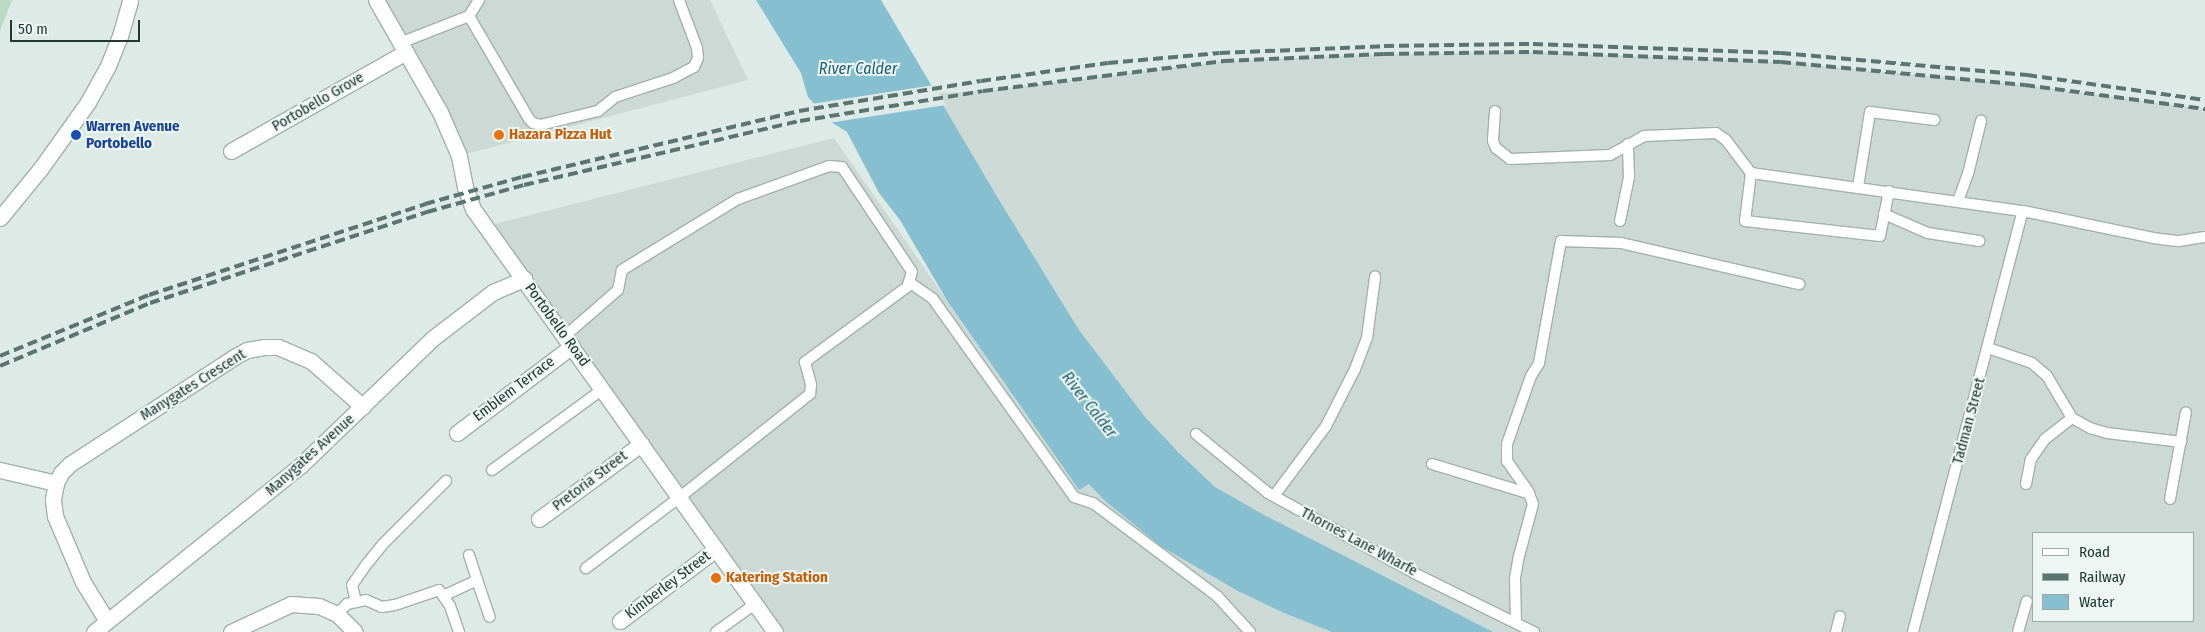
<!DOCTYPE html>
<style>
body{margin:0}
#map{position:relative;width:2205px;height:632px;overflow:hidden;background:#deeae5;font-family:"Fira Sans Condensed",sans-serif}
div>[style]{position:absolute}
.built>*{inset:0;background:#ccd9d4}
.green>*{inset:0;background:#b7dbc3}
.water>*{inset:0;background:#86bfcf}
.pier>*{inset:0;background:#deeae5}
.roads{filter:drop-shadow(1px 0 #a1b1ac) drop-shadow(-1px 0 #a1b1ac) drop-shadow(0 1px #a1b1ac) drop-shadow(0 -1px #a1b1ac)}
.lane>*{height:10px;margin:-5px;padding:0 5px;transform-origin:5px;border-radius:5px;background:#fff}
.street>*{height:15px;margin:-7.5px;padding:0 7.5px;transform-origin:7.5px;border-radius:7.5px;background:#fff}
.rail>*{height:4px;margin-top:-2px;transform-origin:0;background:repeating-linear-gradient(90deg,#5a756f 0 10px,transparent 0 15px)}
.dots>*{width:14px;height:14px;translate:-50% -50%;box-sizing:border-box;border:2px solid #eef6f3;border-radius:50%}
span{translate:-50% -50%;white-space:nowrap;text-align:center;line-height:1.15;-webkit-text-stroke:4px #eef6f3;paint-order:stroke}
.street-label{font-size:15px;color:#203933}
.transit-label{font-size:15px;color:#164399;font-weight:700}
.left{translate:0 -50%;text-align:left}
.food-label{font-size:15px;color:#c56008;font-weight:700}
.water-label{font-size:16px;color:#1c6073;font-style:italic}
.legend{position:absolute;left:2032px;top:532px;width:162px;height:90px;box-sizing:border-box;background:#eef6f3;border:1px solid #9caaa6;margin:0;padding:6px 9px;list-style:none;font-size:15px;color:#203933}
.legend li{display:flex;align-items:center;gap:10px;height:25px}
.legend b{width:25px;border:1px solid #9caaa6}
.scale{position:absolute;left:10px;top:20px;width:130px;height:22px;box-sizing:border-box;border:2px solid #203933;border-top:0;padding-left:6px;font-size:15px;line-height:18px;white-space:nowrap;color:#203933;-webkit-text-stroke:4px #eef6f3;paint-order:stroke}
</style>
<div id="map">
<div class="built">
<i style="clip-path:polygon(376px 0,710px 0,748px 80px,459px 156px)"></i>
<i style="clip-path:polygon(evenodd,1533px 52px,1781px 62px,2025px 85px,2205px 109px,2205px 632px,1404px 632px,1167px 501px,882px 96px,983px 91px,1224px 61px,1384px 54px,1533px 52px,2034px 533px,2194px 533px,2194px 621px,2034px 621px,2034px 533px)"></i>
<i style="clip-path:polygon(834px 138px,1078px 489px,1089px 483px,1105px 501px,1162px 547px,1284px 613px,1332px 632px,775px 632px,486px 226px)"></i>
</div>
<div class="green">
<i style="clip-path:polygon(0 0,12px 0,0 31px)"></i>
</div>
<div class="water">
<i style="clip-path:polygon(756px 0,881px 0,999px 200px,1079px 330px,1145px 417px,1179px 453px,1215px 487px,1264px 515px,1493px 632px,1332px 632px,1284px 613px,1238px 591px,1162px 547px,1105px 501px,1089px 484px,1079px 490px,948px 302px,900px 220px,879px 193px,847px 132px,831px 122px,808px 97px,801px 73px)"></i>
</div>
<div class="pier">
<i style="clip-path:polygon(934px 85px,946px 105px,828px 123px,811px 104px)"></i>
</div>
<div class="roads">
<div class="lane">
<i style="left:469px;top:16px;width:119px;rotate:59.8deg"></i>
<i style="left:529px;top:119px;width:6px;rotate:45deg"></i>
<i style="left:533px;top:123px;width:7px;rotate:16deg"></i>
<i style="left:540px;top:125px;width:60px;rotate:-13.6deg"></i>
<i style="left:598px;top:111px;width:22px;rotate:-39deg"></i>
<i style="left:615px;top:97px;width:61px;rotate:-18.1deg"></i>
<i style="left:673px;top:78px;width:24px;rotate:-28deg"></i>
<i style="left:694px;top:67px;width:10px;rotate:-66deg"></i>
<i style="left:698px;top:58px;width:10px;rotate:-96deg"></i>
<i style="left:697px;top:48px;width:51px;rotate:-110.6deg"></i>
<i style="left:400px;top:43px;width:74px;rotate:-21.4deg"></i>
<i style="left:469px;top:16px;width:19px;rotate:-58deg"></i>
<i style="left:1495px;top:111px;width:30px;rotate:94deg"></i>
<i style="left:1493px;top:141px;width:8px;rotate:67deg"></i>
<i style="left:1496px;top:148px;width:18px;rotate:38deg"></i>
<i style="left:1510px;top:159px;width:100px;rotate:-2.3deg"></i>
<i style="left:1610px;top:155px;width:39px;rotate:-29deg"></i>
<i style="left:1644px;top:136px;width:72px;rotate:-2.4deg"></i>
<i style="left:1716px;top:133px;width:12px;rotate:35deg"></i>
<i style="left:1726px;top:140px;width:41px;rotate:52.9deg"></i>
<i style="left:1751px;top:173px;width:48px;rotate:97.1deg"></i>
<i style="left:1745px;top:221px;width:136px;rotate:6.3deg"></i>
<i style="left:1880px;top:236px;width:46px;rotate:-78.7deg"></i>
<i style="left:1751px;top:173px;width:275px;rotate:8deg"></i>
<i style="left:2023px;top:211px;width:133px;rotate:11.7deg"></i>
<i style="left:2153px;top:238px;width:26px;rotate:7deg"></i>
<i style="left:2179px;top:241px;width:26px;rotate:-9deg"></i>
<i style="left:1858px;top:187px;width:76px;rotate:-80.9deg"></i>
<i style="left:1870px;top:112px;width:65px;rotate:7deg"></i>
<i style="left:1958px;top:201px;width:29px;rotate:-70deg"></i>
<i style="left:1968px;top:174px;width:55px;rotate:-76.2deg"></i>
<i style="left:1884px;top:214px;width:48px;rotate:23.4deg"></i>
<i style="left:1928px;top:233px;width:52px;rotate:8.9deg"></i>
<i style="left:1620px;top:221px;width:45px;rotate:-78.4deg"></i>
<i style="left:1629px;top:177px;width:33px;rotate:-92deg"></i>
<i style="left:909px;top:282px;width:29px;rotate:35deg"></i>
<i style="left:933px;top:299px;width:243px;rotate:54.5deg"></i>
<i style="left:1074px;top:497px;width:20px;rotate:18deg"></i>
<i style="left:1093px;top:503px;width:155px;rotate:36.9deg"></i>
<i style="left:1217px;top:596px;width:49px;rotate:47.5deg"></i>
<i style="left:565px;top:336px;width:70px;rotate:-41deg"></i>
<i style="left:618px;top:290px;width:20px;rotate:-79deg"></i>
<i style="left:622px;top:270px;width:136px;rotate:-31.5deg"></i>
<i style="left:738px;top:199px;width:97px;rotate:-19.9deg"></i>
<i style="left:829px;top:166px;width:13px;rotate:4deg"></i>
<i style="left:842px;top:167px;width:126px;rotate:56.3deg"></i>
<i style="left:912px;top:272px;width:16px;rotate:108deg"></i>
<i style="left:907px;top:287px;width:127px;rotate:143.7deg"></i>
<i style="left:805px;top:362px;width:24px;rotate:75deg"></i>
<i style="left:811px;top:385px;width:9px;rotate:96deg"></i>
<i style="left:810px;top:394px;width:166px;rotate:141.6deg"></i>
<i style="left:680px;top:497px;width:118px;rotate:142.9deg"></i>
<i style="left:1988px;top:348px;width:46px;rotate:18.8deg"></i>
<i style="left:2032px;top:363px;width:20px;rotate:41deg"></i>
<i style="left:2047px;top:376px;width:49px;rotate:59.2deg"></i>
<i style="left:2072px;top:418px;width:21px;rotate:29deg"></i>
<i style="left:2090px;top:428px;width:18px;rotate:16deg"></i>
<i style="left:2107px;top:433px;width:75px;rotate:6.9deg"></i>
<i style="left:1196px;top:434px;width:93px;rotate:39.3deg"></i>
<i style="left:1268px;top:493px;width:166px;rotate:28.7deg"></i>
<i style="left:1414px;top:573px;width:134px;rotate:26.2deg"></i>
<i style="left:1432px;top:464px;width:102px;rotate:17deg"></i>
<i style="left:492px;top:470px;width:137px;rotate:-36.1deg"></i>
<i style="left:2026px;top:484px;width:25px;rotate:-79deg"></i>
<i style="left:2031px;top:459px;width:24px;rotate:-55deg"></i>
<i style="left:2045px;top:439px;width:34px;rotate:-38deg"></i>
<i style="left:1274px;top:496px;width:87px;rotate:-53.4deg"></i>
<i style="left:1326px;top:426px;width:64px;rotate:-63deg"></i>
<i style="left:1355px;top:369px;width:33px;rotate:-69deg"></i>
<i style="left:1367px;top:338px;width:62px;rotate:-82.5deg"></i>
<i style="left:2170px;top:499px;width:88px;rotate:-79.6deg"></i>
<i style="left:469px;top:555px;width:26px;rotate:72deg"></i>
<i style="left:443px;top:596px;width:38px;rotate:-25deg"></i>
<i style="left:477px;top:580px;width:39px;rotate:71deg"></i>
<i style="left:356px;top:602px;width:17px;rotate:-103deg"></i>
<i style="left:352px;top:585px;width:24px;rotate:-55deg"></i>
<i style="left:366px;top:565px;width:28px;rotate:-51deg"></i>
<i style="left:384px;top:543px;width:88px;rotate:-45deg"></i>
<i style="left:337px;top:614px;width:14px;rotate:-45deg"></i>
<i style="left:347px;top:604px;width:19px;rotate:-12deg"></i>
<i style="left:366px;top:600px;width:17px;rotate:24deg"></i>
<i style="left:382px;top:607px;width:13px;rotate:-9deg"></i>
<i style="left:395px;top:605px;width:46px;rotate:-18.8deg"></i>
<i style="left:439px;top:590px;width:19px;rotate:55deg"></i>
<i style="left:450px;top:606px;width:28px;rotate:71deg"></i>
<i style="left:1516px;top:623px;width:45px;rotate:-91.3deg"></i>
<i style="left:1515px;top:578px;width:22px;rotate:-80deg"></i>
<i style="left:1519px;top:556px;width:54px;rotate:-74.9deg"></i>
<i style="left:1533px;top:504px;width:14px;rotate:-111deg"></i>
<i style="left:1528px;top:491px;width:37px;rotate:-125deg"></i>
<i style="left:1507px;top:461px;width:17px;rotate:-90deg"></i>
<i style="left:1507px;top:444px;width:72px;rotate:-70.6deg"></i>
<i style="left:1531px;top:376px;width:15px;rotate:-58deg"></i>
<i style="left:1539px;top:363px;width:124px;rotate:-79.8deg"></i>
<i style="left:1561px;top:241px;width:60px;rotate:1.9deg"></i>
<i style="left:1621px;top:243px;width:183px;rotate:13deg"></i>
<i style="left:716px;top:632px;width:48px;rotate:-35.7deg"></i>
<i style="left:1836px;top:632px;width:16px;rotate:-76deg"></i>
<i style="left:1913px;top:632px;width:435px;rotate:-75.4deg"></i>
<i style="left:2018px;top:632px;width:32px;rotate:-74deg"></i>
</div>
<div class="street">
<i style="left:376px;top:0;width:129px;rotate:60.3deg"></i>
<i style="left:440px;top:112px;width:48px;rotate:66.6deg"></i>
<i style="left:459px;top:156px;width:32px;rotate:79deg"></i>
<i style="left:465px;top:187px;width:23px;rotate:70deg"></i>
<i style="left:473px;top:209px;width:520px;rotate:54.48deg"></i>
<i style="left:231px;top:151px;width:201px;rotate:-29.5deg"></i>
<i style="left:0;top:218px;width:65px;rotate:-50.6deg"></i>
<i style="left:41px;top:168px;width:81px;rotate:-54.5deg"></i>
<i style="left:88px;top:102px;width:39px;rotate:-61deg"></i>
<i style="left:107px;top:68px;width:35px;rotate:-68deg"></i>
<i style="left:120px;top:36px;width:37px;rotate:-74deg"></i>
<i style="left:457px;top:433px;width:144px;rotate:-37.1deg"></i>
<i style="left:0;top:470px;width:57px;rotate:13.1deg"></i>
<i style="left:539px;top:519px;width:127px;rotate:-36.3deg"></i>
<i style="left:107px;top:621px;width:46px;rotate:-121.6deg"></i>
<i style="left:83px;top:582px;width:72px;rotate:-113deg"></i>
<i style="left:55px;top:516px;width:17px;rotate:-97deg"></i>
<i style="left:53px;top:499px;width:16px;rotate:-79deg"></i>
<i style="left:56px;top:483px;width:11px;rotate:-63deg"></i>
<i style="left:61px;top:473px;width:13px;rotate:-45deg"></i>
<i style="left:70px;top:464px;width:196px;rotate:-33.1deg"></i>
<i style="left:234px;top:357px;width:15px;rotate:-28deg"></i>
<i style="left:247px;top:350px;width:17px;rotate:-10deg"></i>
<i style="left:264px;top:347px;width:14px"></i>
<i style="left:278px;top:347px;width:36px;rotate:23deg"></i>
<i style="left:311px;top:361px;width:69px;rotate:41.5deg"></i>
<i style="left:620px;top:621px;width:120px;rotate:-36.9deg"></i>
<i style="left:94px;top:632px;width:266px;rotate:-38.9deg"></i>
<i style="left:301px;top:465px;width:183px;rotate:-43.9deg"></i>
<i style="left:433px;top:338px;width:76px;rotate:-37.5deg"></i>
<i style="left:493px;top:292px;width:34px;rotate:-23deg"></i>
<i style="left:231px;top:632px;width:66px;rotate:-25deg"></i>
<i style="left:291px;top:604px;width:28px;rotate:4deg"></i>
<i style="left:319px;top:606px;width:20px;rotate:24deg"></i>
<i style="left:337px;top:614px;width:25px;rotate:45deg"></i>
</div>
</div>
<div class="rail">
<i style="left:0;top:356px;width:161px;rotate:-22.3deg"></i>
<i style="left:149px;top:295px;width:291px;rotate:-18.2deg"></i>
<i style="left:425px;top:204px;width:101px;rotate:-15.6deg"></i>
<i style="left:522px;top:177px;width:285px;rotate:-13.4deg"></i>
<i style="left:799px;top:111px;width:184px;rotate:-9.4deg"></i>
<i style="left:981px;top:81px;width:128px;rotate:-8.1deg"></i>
<i style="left:1108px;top:63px;width:112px;rotate:-5.1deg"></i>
<i style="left:1220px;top:53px;width:164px;rotate:-2.4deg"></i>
<i style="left:1384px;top:46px;width:149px;rotate:-0.8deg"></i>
<i style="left:1533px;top:44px;width:248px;rotate:2.1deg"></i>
<i style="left:1781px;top:53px;width:247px;rotate:5.1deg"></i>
<i style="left:2027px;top:75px;width:180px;rotate:8deg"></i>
<i style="left:0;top:366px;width:163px;rotate:-22.8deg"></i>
<i style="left:150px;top:303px;width:292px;rotate:-18.2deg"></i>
<i style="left:427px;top:212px;width:101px;rotate:-15.6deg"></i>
<i style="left:524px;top:185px;width:283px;rotate:-13.1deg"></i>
<i style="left:800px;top:121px;width:185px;rotate:-9.3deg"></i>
<i style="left:983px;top:91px;width:243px;rotate:-7.1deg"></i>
<i style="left:1224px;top:61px;width:160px;rotate:-2.5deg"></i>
<i style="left:1384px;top:54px;width:149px;rotate:-0.8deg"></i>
<i style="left:1533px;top:52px;width:248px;rotate:2.3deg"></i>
<i style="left:1781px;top:62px;width:245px;rotate:5.4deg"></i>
<i style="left:2025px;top:85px;width:182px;rotate:7.6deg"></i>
</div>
<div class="dots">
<i style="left:76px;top:135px;background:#1a4fb4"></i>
<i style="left:499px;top:135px;background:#e8710a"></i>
<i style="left:716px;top:578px;background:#e8710a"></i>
</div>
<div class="street-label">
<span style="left:318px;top:102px;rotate:-30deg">Portobello Grove</span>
<span style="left:557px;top:325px;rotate:54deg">Portobello Road</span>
<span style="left:193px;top:385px;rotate:-32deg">Manygates Crescent</span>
<span style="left:514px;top:389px;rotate:-37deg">Emblem Terrace</span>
<span style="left:1969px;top:421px;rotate:-75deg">Tadman Street</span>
<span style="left:310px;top:455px;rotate:-42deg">Manygates Avenue</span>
<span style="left:590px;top:481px;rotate:-37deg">Pretoria Street</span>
<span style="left:1359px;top:542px;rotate:28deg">Thornes Lane Wharfe</span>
<span style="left:668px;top:585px;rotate:-37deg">Kimberley Street</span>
</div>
<div class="transit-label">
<span class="left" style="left:86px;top:135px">Warren Avenue<br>Portobello</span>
</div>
<div class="food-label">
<span class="left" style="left:509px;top:135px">Hazara Pizza Hut</span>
<span class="left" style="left:726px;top:578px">Katering Station</span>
</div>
<div class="water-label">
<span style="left:858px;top:69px">River Calder</span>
<span style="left:1089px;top:405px;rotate:52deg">River Calder</span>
</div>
<ul class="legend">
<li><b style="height:6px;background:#fff"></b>Road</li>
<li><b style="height:6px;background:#5a756f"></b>Railway</li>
<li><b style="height:14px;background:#86bfcf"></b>Water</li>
</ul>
<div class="scale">50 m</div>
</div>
